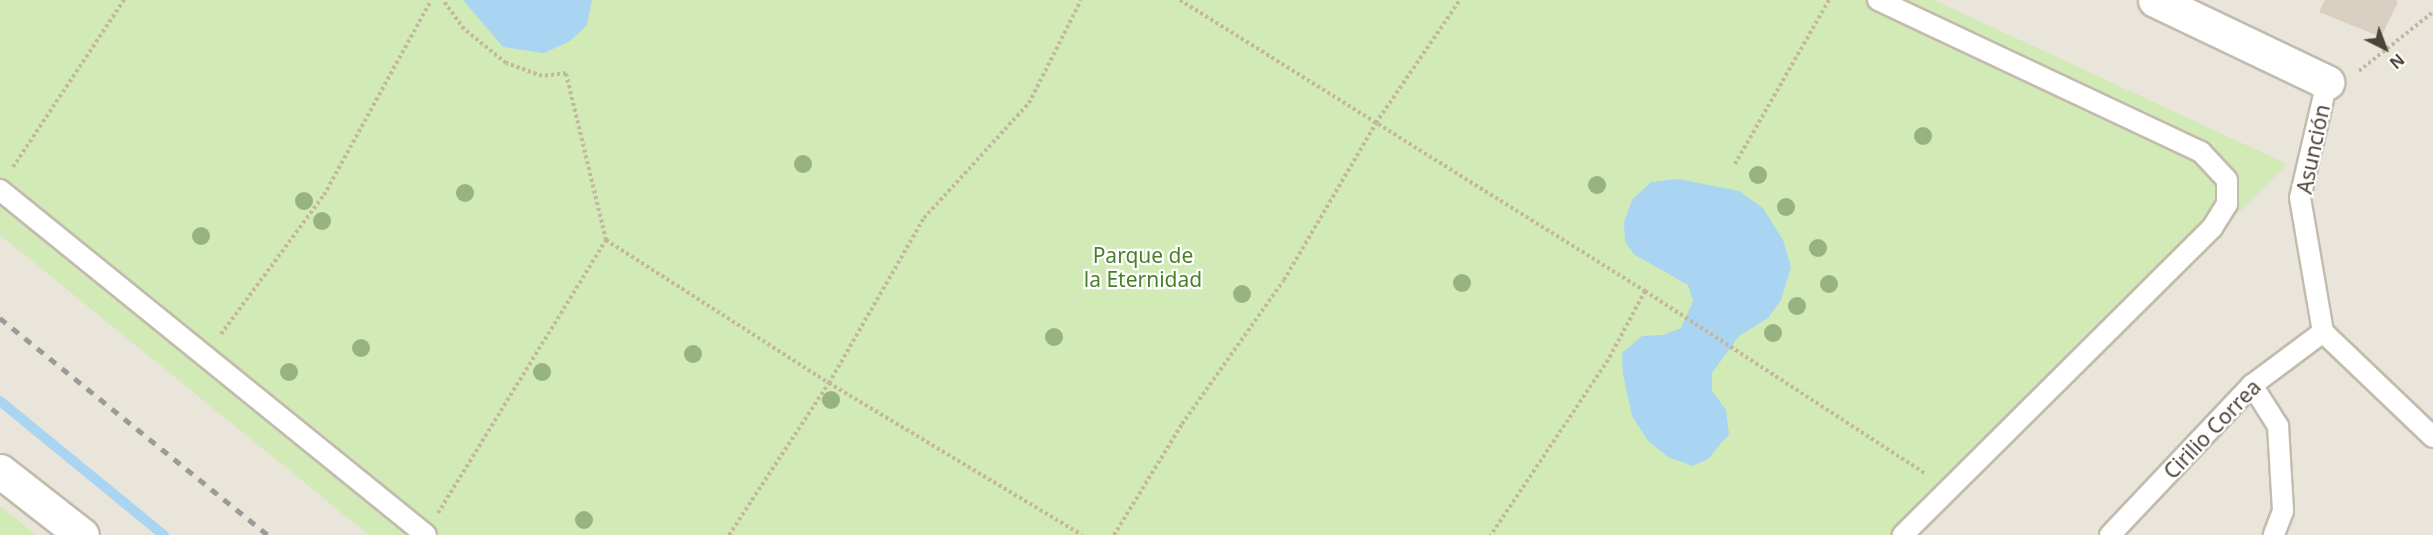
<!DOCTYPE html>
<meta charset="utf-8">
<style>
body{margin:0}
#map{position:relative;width:2433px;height:535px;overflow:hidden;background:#f6f3ec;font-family:"Noto Sans",sans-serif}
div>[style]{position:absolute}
.residential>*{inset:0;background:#eae5da}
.green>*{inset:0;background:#d2eab5}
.water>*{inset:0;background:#a9d4f2}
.stream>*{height:10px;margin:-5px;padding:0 5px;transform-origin:5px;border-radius:5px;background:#a9d4f2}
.building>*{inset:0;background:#d8cfc1}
.path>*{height:4px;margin-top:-2px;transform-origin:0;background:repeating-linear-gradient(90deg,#c4b79f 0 3px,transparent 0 6px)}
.roads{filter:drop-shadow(2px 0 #c2bbae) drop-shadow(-2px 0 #c2bbae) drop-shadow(0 2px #c2bbae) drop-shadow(0 -2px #c2bbae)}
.service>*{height:20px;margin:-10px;padding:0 10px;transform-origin:10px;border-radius:10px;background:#fff}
.minor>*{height:33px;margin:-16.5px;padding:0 16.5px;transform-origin:16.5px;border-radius:16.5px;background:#fff}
.rail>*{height:4.5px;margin-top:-2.25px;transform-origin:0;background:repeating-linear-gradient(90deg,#9a9a9a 0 8px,transparent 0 16px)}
.trees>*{width:18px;height:18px;margin:-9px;border-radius:50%;background:#97b381}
span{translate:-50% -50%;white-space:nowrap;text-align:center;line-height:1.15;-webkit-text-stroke:4.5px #fff;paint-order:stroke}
.street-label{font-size:21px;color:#4b4439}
.park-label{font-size:21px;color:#4a7f2a}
.north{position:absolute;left:2355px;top:18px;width:60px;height:60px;-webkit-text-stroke:4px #fff;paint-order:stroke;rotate:138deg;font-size:16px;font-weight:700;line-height:24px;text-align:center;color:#4b4439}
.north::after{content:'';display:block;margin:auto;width:21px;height:27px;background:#4b4439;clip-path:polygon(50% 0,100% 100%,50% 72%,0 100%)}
</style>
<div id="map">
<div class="residential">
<i style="clip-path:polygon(0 0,2433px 0,2433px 535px,0 535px)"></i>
</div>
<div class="green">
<i style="clip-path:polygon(0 0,1934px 0,2287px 164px,1918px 535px,369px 535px,0 235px)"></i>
<i style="clip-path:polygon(0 506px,36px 535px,0 535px)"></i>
</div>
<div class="water">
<i style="clip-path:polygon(463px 0,592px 0,587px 25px,570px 41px,544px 53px,503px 47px)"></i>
<i style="clip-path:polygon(1678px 179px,1739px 191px,1763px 208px,1783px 240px,1791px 267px,1781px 300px,1768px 318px,1739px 336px,1712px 373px,1712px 391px,1726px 410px,1729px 434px,1708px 459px,1693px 466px,1668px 457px,1648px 441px,1632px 416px,1623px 374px,1622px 353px,1642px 336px,1663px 335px,1681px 328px,1693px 301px,1688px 285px,1635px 255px,1625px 242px,1624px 222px,1632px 200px,1651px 182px)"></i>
</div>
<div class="stream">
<i style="left:0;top:401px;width:212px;rotate:39.3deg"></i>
</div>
<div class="building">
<i style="clip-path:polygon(2325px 0,2396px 0,2398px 2px,2381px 37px,2319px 12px)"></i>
</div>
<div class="path">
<i style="left:1180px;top:0;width:549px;rotate:32.04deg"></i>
<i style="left:1645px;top:291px;width:78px;rotate:118.2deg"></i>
<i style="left:1608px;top:360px;width:211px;rotate:123.8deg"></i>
<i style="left:2359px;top:71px;width:95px;rotate:-38.6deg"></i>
<i style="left:1735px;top:164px;width:189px;rotate:-60.2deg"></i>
<i style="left:13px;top:167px;width:201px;rotate:-56.4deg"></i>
<i style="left:606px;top:240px;width:265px;rotate:32.7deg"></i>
<i style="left:829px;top:383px;width:295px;rotate:31deg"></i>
<i style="left:1645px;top:291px;width:335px;rotate:33.1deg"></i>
<i style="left:221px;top:334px;width:173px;rotate:-53.5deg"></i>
<i style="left:324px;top:195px;width:222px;rotate:-61.2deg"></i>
<i style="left:438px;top:513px;width:321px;rotate:-58.4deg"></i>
<i style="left:606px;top:240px;width:172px;rotate:-103.5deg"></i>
<i style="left:566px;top:73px;width:24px;rotate:173deg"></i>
<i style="left:542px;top:76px;width:38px;rotate:-160deg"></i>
<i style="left:506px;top:63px;width:54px;rotate:-141deg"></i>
<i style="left:464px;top:29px;width:36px;rotate:-126deg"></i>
<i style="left:729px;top:535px;width:182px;rotate:-56.7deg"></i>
<i style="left:829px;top:383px;width:190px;rotate:-60.1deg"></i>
<i style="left:924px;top:218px;width:156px;rotate:-47.6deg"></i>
<i style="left:1029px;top:103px;width:115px;rotate:-63.2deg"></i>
<i style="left:1114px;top:535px;width:130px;rotate:-58.5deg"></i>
<i style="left:1182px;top:424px;width:176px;rotate:-54.7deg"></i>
<i style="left:1284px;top:280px;width:182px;rotate:-59.6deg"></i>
<i style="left:1376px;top:123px;width:149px;rotate:-55.7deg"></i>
</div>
<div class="roads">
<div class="service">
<i style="left:1878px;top:0;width:357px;rotate:25.2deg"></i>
<i style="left:2201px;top:152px;width:38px;rotate:47deg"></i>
<i style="left:2227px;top:180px;width:24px;rotate:90deg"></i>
<i style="left:2227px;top:204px;width:28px;rotate:122deg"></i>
<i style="left:2212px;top:228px;width:436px;rotate:135.2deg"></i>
<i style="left:0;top:190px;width:548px;rotate:39deg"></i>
<i style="left:2323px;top:332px;width:136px;rotate:-99.7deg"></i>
<i style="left:2300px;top:198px;width:119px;rotate:-76.9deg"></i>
<i style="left:2323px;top:332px;width:152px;rotate:43.7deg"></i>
<i style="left:2252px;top:385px;width:49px;rotate:57.6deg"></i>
<i style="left:2278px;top:426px;width:85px;rotate:86.6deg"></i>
<i style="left:2283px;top:511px;width:26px;rotate:111deg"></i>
<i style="left:2110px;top:535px;width:207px;rotate:-46.6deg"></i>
<i style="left:2252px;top:385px;width:89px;rotate:-36.7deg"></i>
</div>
<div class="minor">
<i style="left:2155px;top:0;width:191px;rotate:25.5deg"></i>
<i style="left:0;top:471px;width:104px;rotate:38deg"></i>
</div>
</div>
<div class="rail">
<i style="left:0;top:318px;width:345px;rotate:39deg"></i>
</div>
<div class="trees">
<i style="left:1923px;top:136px"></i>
<i style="left:803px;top:164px"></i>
<i style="left:1758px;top:175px"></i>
<i style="left:1597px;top:185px"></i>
<i style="left:465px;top:193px"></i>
<i style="left:304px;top:201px"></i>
<i style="left:1786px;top:207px"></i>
<i style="left:322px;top:221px"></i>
<i style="left:201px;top:236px"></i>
<i style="left:1818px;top:248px"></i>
<i style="left:1462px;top:283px"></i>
<i style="left:1829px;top:284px"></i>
<i style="left:1242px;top:294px"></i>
<i style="left:1797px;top:306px"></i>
<i style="left:1773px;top:333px"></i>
<i style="left:1054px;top:337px"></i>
<i style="left:361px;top:348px"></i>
<i style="left:693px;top:354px"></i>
<i style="left:289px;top:372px"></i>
<i style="left:542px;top:372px"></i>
<i style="left:831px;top:400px"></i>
<i style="left:584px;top:520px"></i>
</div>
<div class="street-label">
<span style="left:2313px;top:149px;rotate:-78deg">Asunción</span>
<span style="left:2212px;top:429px;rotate:-46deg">Cirilio Correa</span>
</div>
<div class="park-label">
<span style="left:1143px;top:267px">Parque de<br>la Eternidad</span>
</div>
<div class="north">N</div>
</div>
